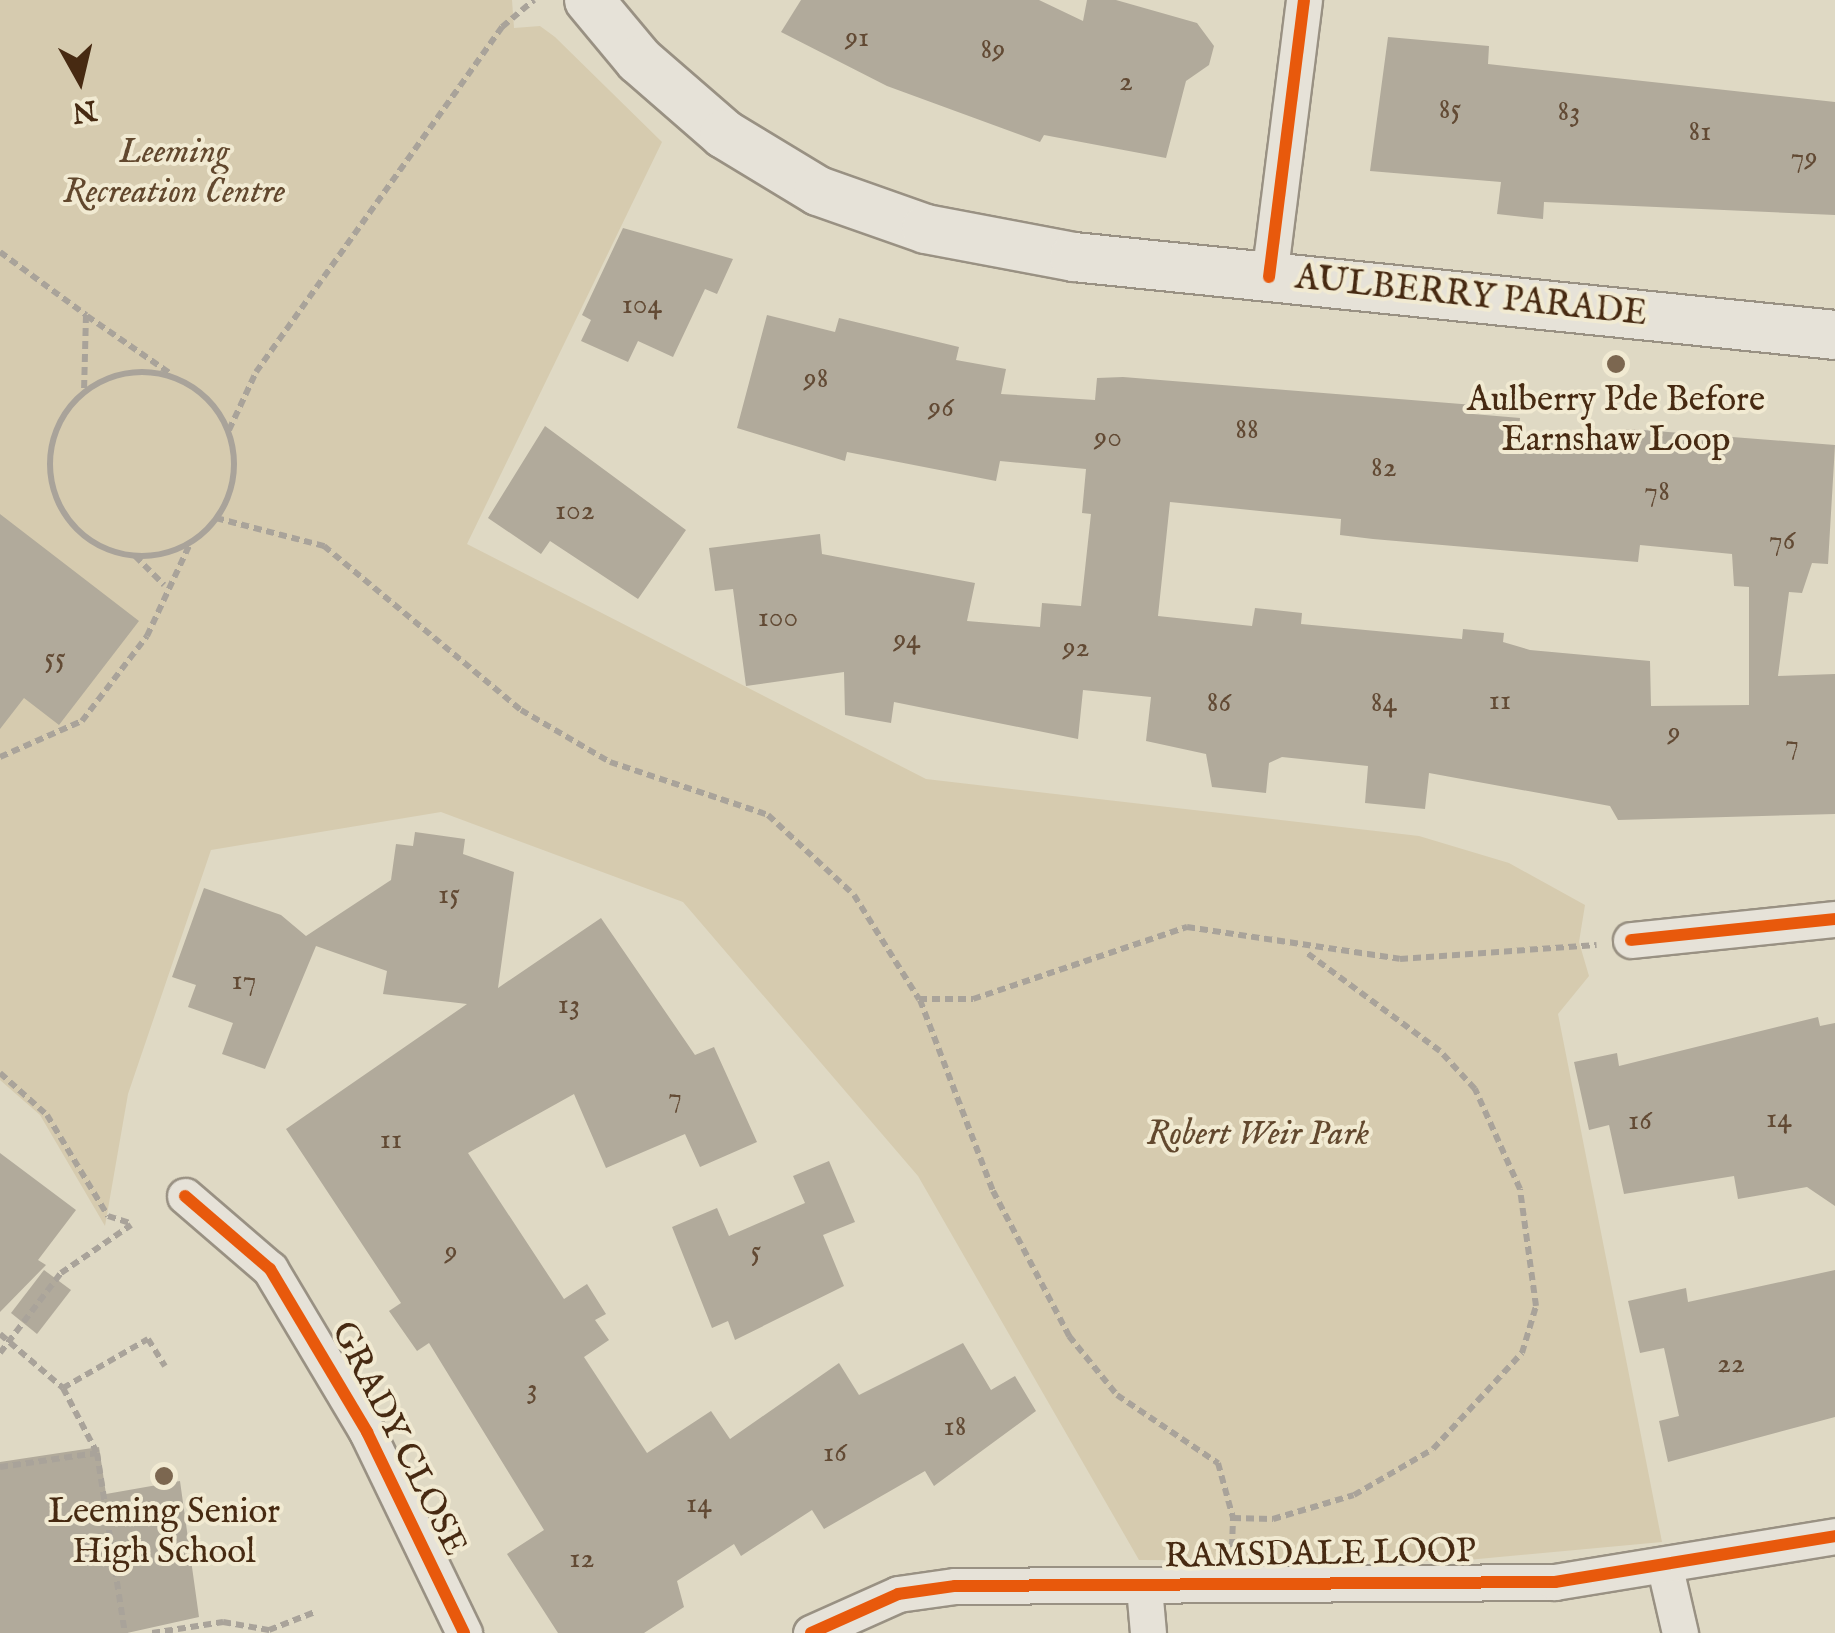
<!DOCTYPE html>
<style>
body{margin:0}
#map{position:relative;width:1835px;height:1633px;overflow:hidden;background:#dfd9c4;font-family:"IM FELL English",serif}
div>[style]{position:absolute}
.green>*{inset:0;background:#d6cbaf}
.building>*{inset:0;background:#b1aa9b}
.path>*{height:6px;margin-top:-3px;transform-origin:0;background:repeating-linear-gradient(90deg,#a9a39a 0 8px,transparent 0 13px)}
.path>.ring{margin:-3px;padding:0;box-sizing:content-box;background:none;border:6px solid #a9a39a;border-radius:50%}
.roads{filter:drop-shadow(2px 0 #999183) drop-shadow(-2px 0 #999183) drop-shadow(0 2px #999183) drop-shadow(0 -2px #999183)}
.street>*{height:35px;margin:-17.5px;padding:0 17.5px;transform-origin:17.5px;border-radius:17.5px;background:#e6e2d8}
.secondary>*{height:48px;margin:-24px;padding:0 24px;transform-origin:24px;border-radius:24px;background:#e6e2d8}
.cycleway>*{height:12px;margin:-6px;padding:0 6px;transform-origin:6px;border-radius:6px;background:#e8590c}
.dots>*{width:28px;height:28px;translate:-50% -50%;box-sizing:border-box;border:5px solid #f1ead2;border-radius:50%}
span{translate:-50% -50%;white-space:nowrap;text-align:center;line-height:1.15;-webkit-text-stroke:8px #f1ead2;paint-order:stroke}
.number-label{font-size:30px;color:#624a34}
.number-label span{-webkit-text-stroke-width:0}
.park-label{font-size:35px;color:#62482e;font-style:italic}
.street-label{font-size:35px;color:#472a12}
.poi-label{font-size:35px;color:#472a12}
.north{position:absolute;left:30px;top:30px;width:100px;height:100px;-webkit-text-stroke:8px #f1ead2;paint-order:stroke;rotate:172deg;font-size:28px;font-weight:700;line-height:40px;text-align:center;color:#472a12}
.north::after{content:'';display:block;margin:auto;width:35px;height:45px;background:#472a12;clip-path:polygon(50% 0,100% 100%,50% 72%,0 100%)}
</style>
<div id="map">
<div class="green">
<i style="clip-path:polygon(0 0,512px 0,514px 28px,540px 26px,555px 37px,662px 142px,467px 544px,926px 779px,1419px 836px,1509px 863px,1585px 905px,1579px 942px,1589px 976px,1558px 1014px,1662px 1542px,1457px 1561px,1139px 1560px,918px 1176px,683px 902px,441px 812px,211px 850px,128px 1094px,105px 1226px,40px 1115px,0 1080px)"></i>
</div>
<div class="building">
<i style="clip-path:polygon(801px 0,1039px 0,1083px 21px,1087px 0,1116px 0,1197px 23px,1214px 46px,1209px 65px,1186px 81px,1166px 158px,1044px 135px,1040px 142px,887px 86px,781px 32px)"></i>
<i style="clip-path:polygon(1388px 37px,1489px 46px,1488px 64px,1835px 102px,1835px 215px,1544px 202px,1543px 219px,1497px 214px,1501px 182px,1370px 171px)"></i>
<i style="clip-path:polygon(623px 228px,733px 259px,717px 294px,705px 289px,673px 357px,638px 341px,628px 362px,581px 341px,591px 320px,582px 315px)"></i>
<i style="clip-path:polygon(evenodd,767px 315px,835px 332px,839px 318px,959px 347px,956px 360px,1006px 369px,1001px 394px,1095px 400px,1097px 378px,1123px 377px,1474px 405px,1473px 414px,1520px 418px,1519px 432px,1613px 442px,1614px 431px,1630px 429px,1835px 445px,1828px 564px,1812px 563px,1802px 593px,1789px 592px,1778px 676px,1835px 674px,1835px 814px,1618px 820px,1610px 806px,1429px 773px,1425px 809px,1365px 803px,1368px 766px,1282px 757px,1269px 763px,1266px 793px,1212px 787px,1206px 754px,1146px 741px,1151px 697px,1083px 690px,1078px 739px,894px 702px,891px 723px,845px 715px,844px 672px,746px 686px,733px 589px,715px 591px,709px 548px,820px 534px,822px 554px,975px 583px,967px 621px,1040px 627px,1042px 603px,1081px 606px,1091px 514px,1082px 513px,1086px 469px,1000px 461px,996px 481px,847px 452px,845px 461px,737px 428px,767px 315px,1170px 502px,1341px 519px,1340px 535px,1373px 539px,1638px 562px,1640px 545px,1732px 554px,1734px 586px,1749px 587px,1749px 705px,1651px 706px,1650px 661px,1530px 650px,1503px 642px,1504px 633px,1463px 629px,1462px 639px,1301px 624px,1302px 613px,1255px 608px,1252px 626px,1158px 616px,1170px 502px)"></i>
<i style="clip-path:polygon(545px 426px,686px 530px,638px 599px,550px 541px,541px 554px,488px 518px)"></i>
<i style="clip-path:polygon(0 514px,139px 621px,59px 725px,24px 698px,0 729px)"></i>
<i style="clip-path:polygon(415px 832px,465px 839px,463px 854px,514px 872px,498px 988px,601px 918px,695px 1055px,714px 1047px,757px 1142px,700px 1167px,685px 1134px,606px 1168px,574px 1094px,468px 1153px,564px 1299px,587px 1284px,606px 1314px,595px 1320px,609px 1340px,584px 1357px,647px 1453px,711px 1411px,730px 1439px,839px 1363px,859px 1395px,963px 1343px,991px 1390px,1015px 1376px,1036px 1411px,934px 1486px,925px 1471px,824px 1529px,812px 1510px,741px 1556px,734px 1544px,677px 1581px,684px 1607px,644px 1633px,558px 1633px,507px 1554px,544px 1530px,429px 1343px,417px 1351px,389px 1311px,401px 1303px,286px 1129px,467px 1004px,383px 994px,387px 971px,316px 946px,265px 1069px,222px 1054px,233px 1023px,188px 1007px,196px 985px,172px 977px,204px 888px,281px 915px,306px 936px,391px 880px,396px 844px,413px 846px)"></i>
<i style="clip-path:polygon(1818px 1017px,1820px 1026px,1835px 1023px,1835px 1206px,1807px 1187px,1738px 1199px,1734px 1176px,1624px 1194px,1609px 1125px,1589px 1130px,1574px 1062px,1617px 1053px,1619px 1066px)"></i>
<i style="clip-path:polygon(0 1153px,76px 1210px,38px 1260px,46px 1265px,0 1312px)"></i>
<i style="clip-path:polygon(829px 1161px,855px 1222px,823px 1235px,844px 1286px,735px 1340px,728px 1321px,712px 1328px,672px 1227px,717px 1208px,729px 1236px,805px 1203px,793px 1176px)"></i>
<i style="clip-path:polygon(44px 1270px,71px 1290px,37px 1334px,11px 1313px)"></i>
<i style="clip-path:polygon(1835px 1270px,1835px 1417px,1668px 1462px,1659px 1421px,1679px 1416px,1664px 1348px,1640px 1353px,1628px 1301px,1686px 1288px,1688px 1302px)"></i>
<i style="clip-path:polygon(99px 1447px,106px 1494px,180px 1481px,199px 1617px,127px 1633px,0 1633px,0 1462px)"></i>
</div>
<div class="path">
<i style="left:0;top:252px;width:107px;rotate:36.2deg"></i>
<i style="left:86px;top:315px;width:77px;rotate:91.5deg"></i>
<i style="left:87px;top:316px;width:102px;rotate:34.6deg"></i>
<i class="ring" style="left:50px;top:372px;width:178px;height:178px"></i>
<i style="left:229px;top:430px;width:64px;rotate:-65deg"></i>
<i style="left:256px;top:372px;width:424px;rotate:-54.5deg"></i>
<i style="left:502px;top:27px;width:42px;rotate:-40.2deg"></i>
<i style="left:216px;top:518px;width:112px;rotate:14.5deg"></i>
<i style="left:324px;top:546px;width:256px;rotate:39.8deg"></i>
<i style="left:521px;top:710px;width:103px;rotate:30.3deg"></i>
<i style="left:610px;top:762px;width:167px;rotate:18.5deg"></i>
<i style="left:768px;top:815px;width:117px;rotate:42.9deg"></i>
<i style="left:854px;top:895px;width:123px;rotate:58deg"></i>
<i style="left:919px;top:999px;width:54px"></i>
<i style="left:973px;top:999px;width:226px;rotate:-18.6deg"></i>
<i style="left:1187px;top:927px;width:215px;rotate:8.5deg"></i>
<i style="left:1400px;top:959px;width:197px;rotate:-4.1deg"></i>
<i style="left:135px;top:556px;width:41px;rotate:45deg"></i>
<i style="left:0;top:757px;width:90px;rotate:-23.7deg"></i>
<i style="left:82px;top:721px;width:107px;rotate:-52.6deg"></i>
<i style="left:147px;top:636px;width:99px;rotate:-65deg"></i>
<i style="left:920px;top:1000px;width:204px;rotate:69.1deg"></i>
<i style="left:993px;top:1191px;width:164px;rotate:62.3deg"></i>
<i style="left:1069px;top:1336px;width:76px;rotate:50.9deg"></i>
<i style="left:1117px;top:1395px;width:122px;rotate:34deg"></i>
<i style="left:1218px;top:1463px;width:57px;rotate:74.7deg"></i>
<i style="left:1233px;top:1518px;width:40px;rotate:1.4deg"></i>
<i style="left:1273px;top:1519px;width:84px;rotate:-16.5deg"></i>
<i style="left:1354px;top:1495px;width:91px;rotate:-30.2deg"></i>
<i style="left:1433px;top:1449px;width:131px;rotate:-47.2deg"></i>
<i style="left:1522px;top:1353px;width:49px;rotate:-73.4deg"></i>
<i style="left:1536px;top:1306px;width:118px;rotate:-97.8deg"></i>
<i style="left:1520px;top:1189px;width:110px;rotate:-114.2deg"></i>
<i style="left:1475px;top:1089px;width:52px;rotate:-132.6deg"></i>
<i style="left:1440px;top:1051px;width:165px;rotate:-143.6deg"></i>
<i style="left:0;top:1073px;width:63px;rotate:41.8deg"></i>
<i style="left:47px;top:1115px;width:118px;rotate:58.9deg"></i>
<i style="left:108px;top:1216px;width:25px;rotate:18deg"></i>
<i style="left:0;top:1334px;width:83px;rotate:40.6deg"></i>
<i style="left:63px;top:1388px;width:98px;rotate:-30deg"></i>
<i style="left:148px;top:1339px;width:32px;rotate:58deg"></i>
<i style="left:0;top:1353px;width:101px;rotate:-52.7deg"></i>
<i style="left:61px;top:1273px;width:85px;rotate:-34.4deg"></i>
<i style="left:63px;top:1388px;width:73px;rotate:62.4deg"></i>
<i style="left:97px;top:1453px;width:182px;rotate:81.2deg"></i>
<i style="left:0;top:1467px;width:98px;rotate:-8.2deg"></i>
<i style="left:1232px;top:1547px;width:29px;rotate:-88deg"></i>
<i style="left:152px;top:1633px;width:72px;rotate:-8.8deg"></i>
<i style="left:223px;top:1622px;width:47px;rotate:9.9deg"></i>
<i style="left:269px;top:1630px;width:49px;rotate:-21.4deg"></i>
</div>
<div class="roads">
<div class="street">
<i style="left:1269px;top:277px;width:279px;rotate:-82.8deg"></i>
<i style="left:1631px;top:940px;width:205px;rotate:-5.9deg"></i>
<i style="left:185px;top:1196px;width:112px;rotate:40.7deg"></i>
<i style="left:270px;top:1269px;width:190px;rotate:59.2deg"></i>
<i style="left:367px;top:1432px;width:223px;rotate:64.2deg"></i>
<i style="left:1665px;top:1568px;width:67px;rotate:77deg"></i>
<i style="left:1144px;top:1587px;width:46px;rotate:85deg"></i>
<i style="left:811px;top:1633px;width:95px;rotate:-24.1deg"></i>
<i style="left:898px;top:1594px;width:58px;rotate:-8deg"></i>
<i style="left:955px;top:1586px;width:600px;rotate:-0.38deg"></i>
<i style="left:1555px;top:1582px;width:284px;rotate:-9.3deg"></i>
</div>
<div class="secondary">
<i style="left:589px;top:0;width:78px;rotate:50.2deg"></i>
<i style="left:639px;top:60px;width:113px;rotate:41deg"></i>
<i style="left:724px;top:134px;width:110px;rotate:31.2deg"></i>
<i style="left:818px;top:191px;width:114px;rotate:19.4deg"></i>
<i style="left:926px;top:229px;width:151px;rotate:10.7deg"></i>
<i style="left:1074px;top:257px;width:765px;rotate:5.85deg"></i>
</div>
</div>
<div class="cycleway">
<i style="left:1269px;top:277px;width:279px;rotate:-82.8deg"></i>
<i style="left:1631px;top:940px;width:205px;rotate:-5.9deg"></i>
<i style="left:185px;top:1196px;width:112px;rotate:40.7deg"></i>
<i style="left:270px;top:1269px;width:190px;rotate:59.2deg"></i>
<i style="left:367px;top:1432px;width:223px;rotate:64.2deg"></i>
<i style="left:811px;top:1633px;width:95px;rotate:-24.1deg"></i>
<i style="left:898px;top:1594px;width:58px;rotate:-8deg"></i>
<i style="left:955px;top:1586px;width:600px;rotate:-0.38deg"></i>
<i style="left:1555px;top:1582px;width:284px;rotate:-9.3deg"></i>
</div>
<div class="dots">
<i style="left:1616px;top:364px;background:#7c6750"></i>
<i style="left:164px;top:1476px;background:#7c6750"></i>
</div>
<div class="number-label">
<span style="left:857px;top:38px">91</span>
<span style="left:993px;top:50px">89</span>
<span style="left:1126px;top:82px">2</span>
<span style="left:1450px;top:110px">85</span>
<span style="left:1569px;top:112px">83</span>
<span style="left:1700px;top:132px">81</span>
<span style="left:1804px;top:158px">79</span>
<span style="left:642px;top:305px">104</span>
<span style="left:816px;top:379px">98</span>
<span style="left:941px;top:408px">96</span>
<span style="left:1247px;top:430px">88</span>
<span style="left:1108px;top:438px">90</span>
<span style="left:1384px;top:468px">82</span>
<span style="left:1657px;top:492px">78</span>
<span style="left:575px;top:511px">102</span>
<span style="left:1782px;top:541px">76</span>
<span style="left:778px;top:618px">100</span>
<span style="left:907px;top:640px">94</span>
<span style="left:1076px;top:648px">92</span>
<span style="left:55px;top:659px">55</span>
<span style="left:1500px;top:701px">11</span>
<span style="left:1219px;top:703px">86</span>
<span style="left:1384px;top:703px">84</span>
<span style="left:1674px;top:733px">9</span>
<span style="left:1792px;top:745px">7</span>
<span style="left:449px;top:895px">15</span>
<span style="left:244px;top:981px">17</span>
<span style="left:569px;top:1005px">13</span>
<span style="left:675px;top:1098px">7</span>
<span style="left:1779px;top:1119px">14</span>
<span style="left:1640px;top:1121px">16</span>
<span style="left:391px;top:1140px">11</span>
<span style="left:451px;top:1252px">9</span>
<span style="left:756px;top:1252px">5</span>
<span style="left:1731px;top:1364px">22</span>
<span style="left:532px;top:1389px">3</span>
<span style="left:955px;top:1427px">18</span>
<span style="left:835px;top:1453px">16</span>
<span style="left:699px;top:1504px">14</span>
<span style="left:582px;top:1559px">12</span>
</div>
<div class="park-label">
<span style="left:174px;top:173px">Leeming<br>Recreation Centre</span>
<span style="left:1258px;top:1135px">Robert Weir Park</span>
</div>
<div class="street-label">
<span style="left:1471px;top:297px;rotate:6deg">AULBERRY PARADE</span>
<span style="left:398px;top:1439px;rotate:63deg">GRADY CLOSE</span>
<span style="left:1320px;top:1555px;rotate:-1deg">RAMSDALE LOOP</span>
</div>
<div class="poi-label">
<span style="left:1616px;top:421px">Aulberry Pde Before<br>Earnshaw Loop</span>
<span style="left:164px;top:1533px">Leeming Senior<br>High School</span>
</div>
<div class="north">N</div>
</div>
